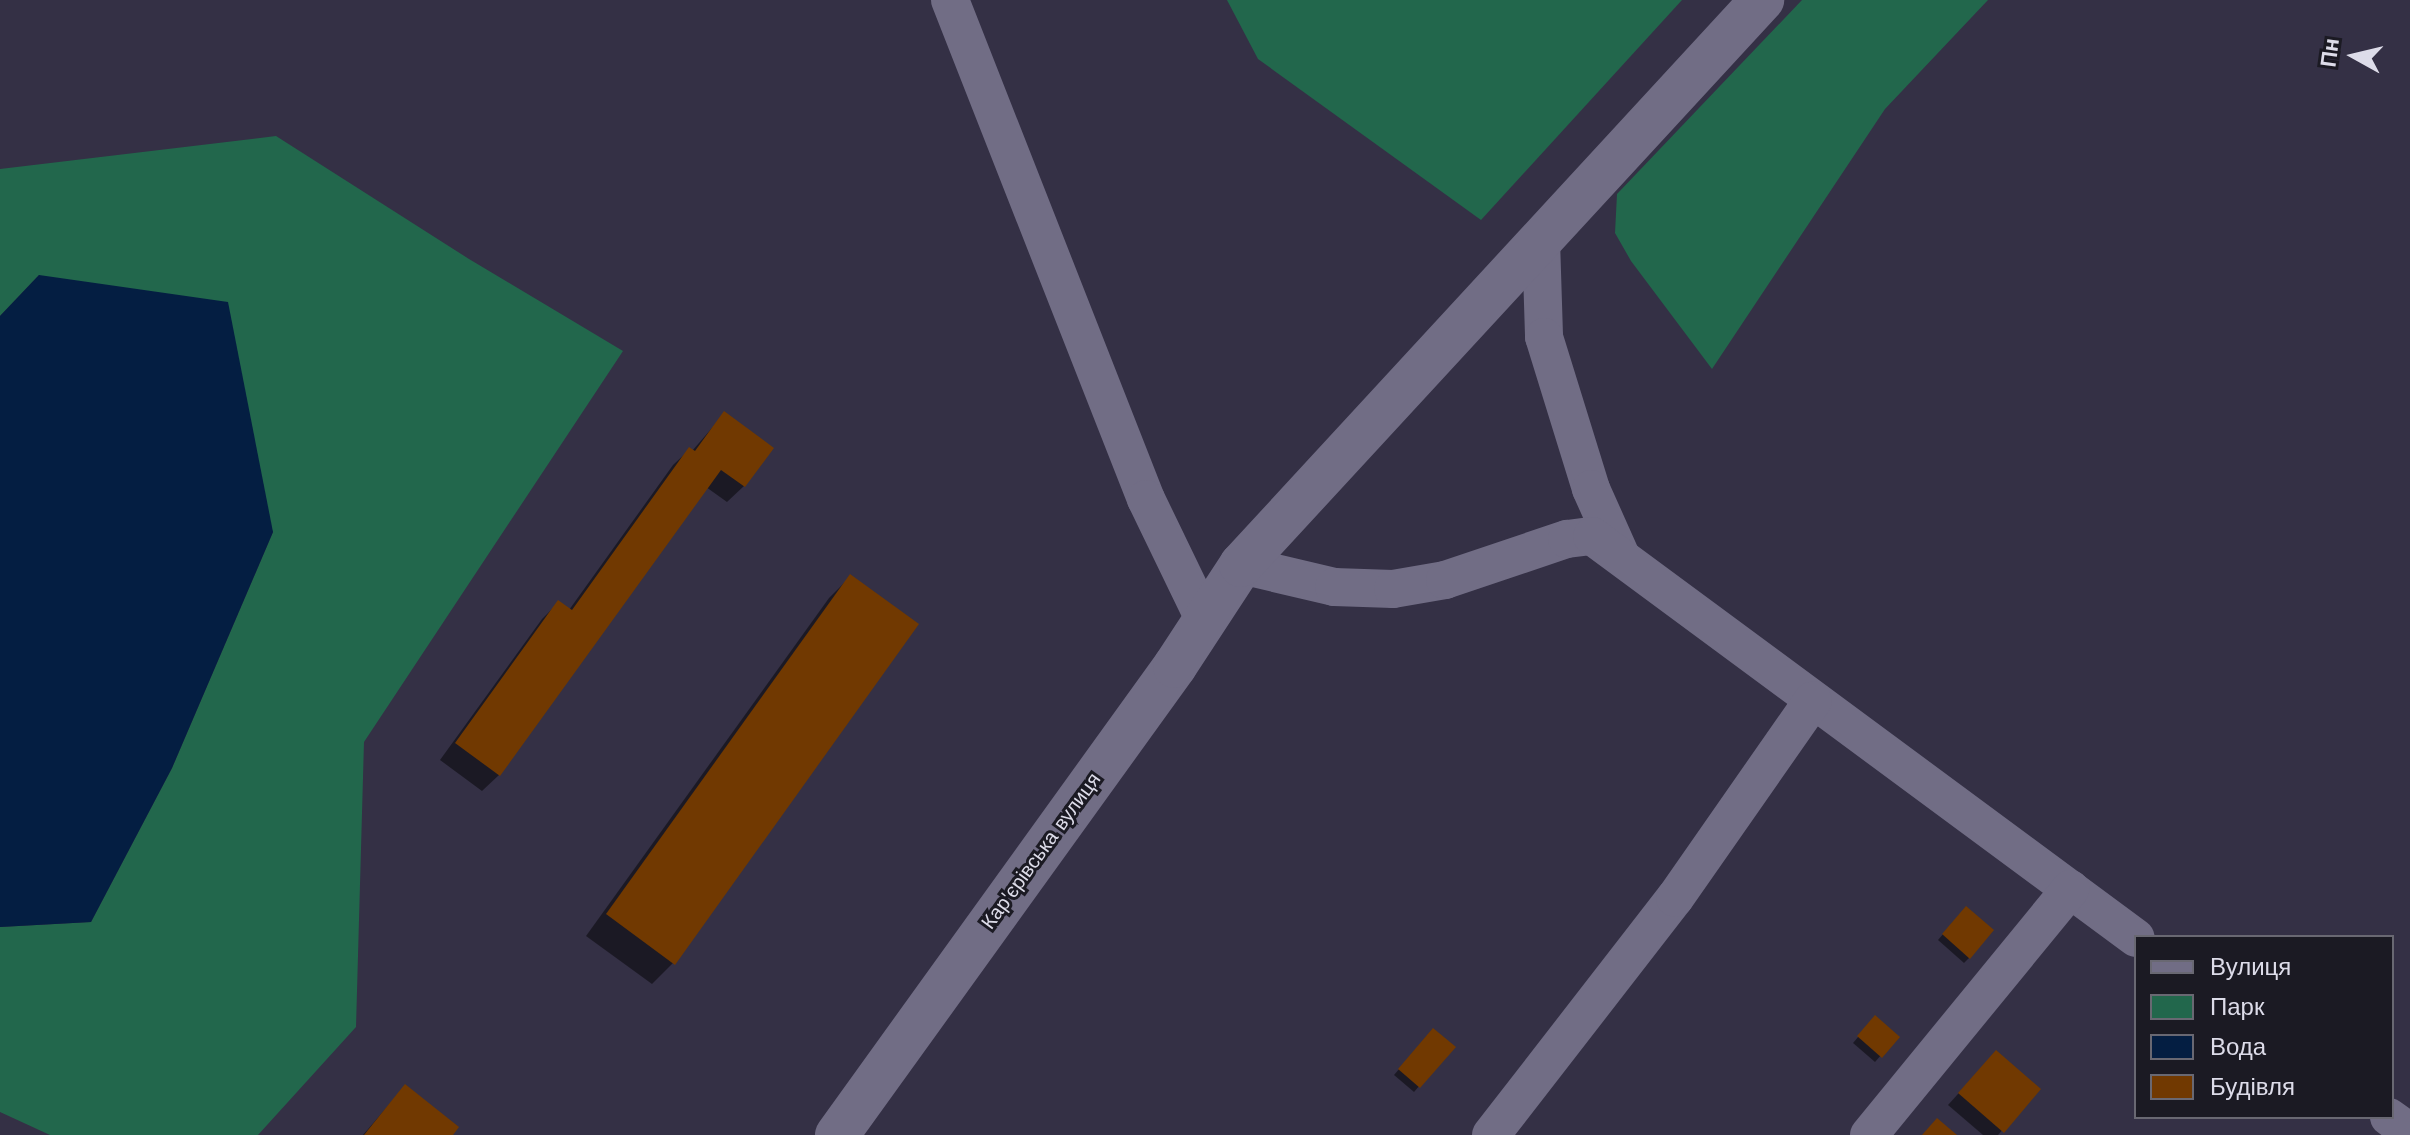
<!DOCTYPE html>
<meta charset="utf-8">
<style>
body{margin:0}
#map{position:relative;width:2410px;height:1135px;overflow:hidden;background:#343045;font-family:"Work Sans",sans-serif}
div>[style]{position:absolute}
.green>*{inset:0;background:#22674c}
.water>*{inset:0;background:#041e42}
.shadow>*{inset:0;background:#0007}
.building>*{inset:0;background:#713901}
.street>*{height:38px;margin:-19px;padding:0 19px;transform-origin:19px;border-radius:19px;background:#716d85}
.secondary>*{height:44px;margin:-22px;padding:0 22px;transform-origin:22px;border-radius:22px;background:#716d85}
span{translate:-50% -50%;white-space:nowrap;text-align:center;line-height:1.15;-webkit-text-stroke:6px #1b1a23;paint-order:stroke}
.street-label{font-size:20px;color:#dddce9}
.legend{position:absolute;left:2134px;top:935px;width:260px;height:184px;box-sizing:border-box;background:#1b1a23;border:2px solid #696872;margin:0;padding:10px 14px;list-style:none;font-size:24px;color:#dddce9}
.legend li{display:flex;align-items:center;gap:16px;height:40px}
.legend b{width:40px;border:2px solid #696872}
.north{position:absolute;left:2314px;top:16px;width:80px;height:80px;-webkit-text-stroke:6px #1b1a23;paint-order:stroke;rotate:278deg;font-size:22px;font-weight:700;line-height:32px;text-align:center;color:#dddce9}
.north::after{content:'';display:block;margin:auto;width:28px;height:36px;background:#dddce9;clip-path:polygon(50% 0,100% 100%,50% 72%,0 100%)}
</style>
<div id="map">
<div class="green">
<i style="clip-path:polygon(1227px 0,1682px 0,1481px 220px,1258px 59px)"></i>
<i style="clip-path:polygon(1802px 0,1988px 0,1885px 109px,1712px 369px,1631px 261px,1615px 233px,1617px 194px)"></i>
<i style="clip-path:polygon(276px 136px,469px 259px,623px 351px,364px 742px,356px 1027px,258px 1135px,50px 1135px,0 1112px,0 927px,91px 922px,172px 768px,273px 532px,39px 275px,0 316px,0 169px)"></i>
</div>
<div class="water">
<i style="clip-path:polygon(39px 275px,228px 302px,273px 532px,172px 768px,91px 922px,0 927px,0 316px)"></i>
</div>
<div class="shadow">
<i style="clip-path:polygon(724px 414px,744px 486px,727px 502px,706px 487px,499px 775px,482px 791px,440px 760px,542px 619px,558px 603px,569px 610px,673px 465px,690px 449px,692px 451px)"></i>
<i style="clip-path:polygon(850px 577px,673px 963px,652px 984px,586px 936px,829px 598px)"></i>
<i style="clip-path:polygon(1961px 913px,1969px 958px,1964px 963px,1938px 940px)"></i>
<i style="clip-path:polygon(1870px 1023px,1897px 1037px,1875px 1062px,1853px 1043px)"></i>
<i style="clip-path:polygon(1428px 1035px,1453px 1047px,1414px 1092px,1394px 1075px)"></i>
<i style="clip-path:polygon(1985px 1064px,2038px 1089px,1998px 1135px,1983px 1135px,1948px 1105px)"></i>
<i style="clip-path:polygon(405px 1086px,450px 1135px,363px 1135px)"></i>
</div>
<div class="building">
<i style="clip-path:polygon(724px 411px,774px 448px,745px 487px,721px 470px,500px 776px,455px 743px,558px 600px,572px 610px,689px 447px,695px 451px)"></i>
<i style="clip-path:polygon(850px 574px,919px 624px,675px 965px,606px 914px)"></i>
<i style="clip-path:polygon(1966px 906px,1994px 930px,1970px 959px,1942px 934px)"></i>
<i style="clip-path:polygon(1875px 1015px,1900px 1037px,1882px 1058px,1857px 1036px)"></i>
<i style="clip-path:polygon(1433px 1028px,1456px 1047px,1420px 1088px,1398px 1069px)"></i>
<i style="clip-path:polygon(1996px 1050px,2041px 1089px,2004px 1133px,1958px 1093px)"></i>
<i style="clip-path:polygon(405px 1084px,459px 1127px,453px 1135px,364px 1135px)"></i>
<i style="clip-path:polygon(1937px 1118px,1957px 1135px,1922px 1135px)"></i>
</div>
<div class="street">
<i style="left:950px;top:0;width:536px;rotate:68.56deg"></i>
<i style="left:1146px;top:499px;width:133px;rotate:64.2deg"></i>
<i style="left:1541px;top:240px;width:97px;rotate:88.2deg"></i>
<i style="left:1544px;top:337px;width:159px;rotate:72.8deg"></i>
<i style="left:1591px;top:489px;width:73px;rotate:65.9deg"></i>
<i style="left:1241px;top:565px;width:96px;rotate:13.3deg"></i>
<i style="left:1334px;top:587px;width:59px;rotate:1.9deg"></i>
<i style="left:1393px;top:589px;width:53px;rotate:-9.8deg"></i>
<i style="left:1445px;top:580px;width:129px;rotate:-18.6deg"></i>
<i style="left:1567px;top:539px;width:25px;rotate:-7deg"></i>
<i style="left:1592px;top:536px;width:676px;rotate:36.46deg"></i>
<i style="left:2389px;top:1117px;width:26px;rotate:36deg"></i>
<i style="left:1491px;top:1135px;width:300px;rotate:-52.2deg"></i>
<i style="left:1675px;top:898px;width:241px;rotate:-55.1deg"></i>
<i style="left:1869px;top:1135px;width:318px;rotate:-50.7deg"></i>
</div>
<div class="secondary">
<i style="left:837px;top:1135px;width:578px;rotate:-54.22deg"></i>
<i style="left:1175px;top:666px;width:121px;rotate:-56.8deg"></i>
<i style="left:1241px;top:565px;width:769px;rotate:-47.32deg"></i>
</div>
<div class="street-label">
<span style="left:1041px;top:851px;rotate:-54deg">Кар'єрівська вулиця</span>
</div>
<ul class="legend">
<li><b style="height:10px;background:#716d85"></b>Вулиця</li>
<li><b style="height:22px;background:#22674c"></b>Парк</li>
<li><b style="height:22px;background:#041e42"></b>Вода</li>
<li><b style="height:22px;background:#713901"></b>Будівля</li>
</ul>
<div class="north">Пн</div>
</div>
